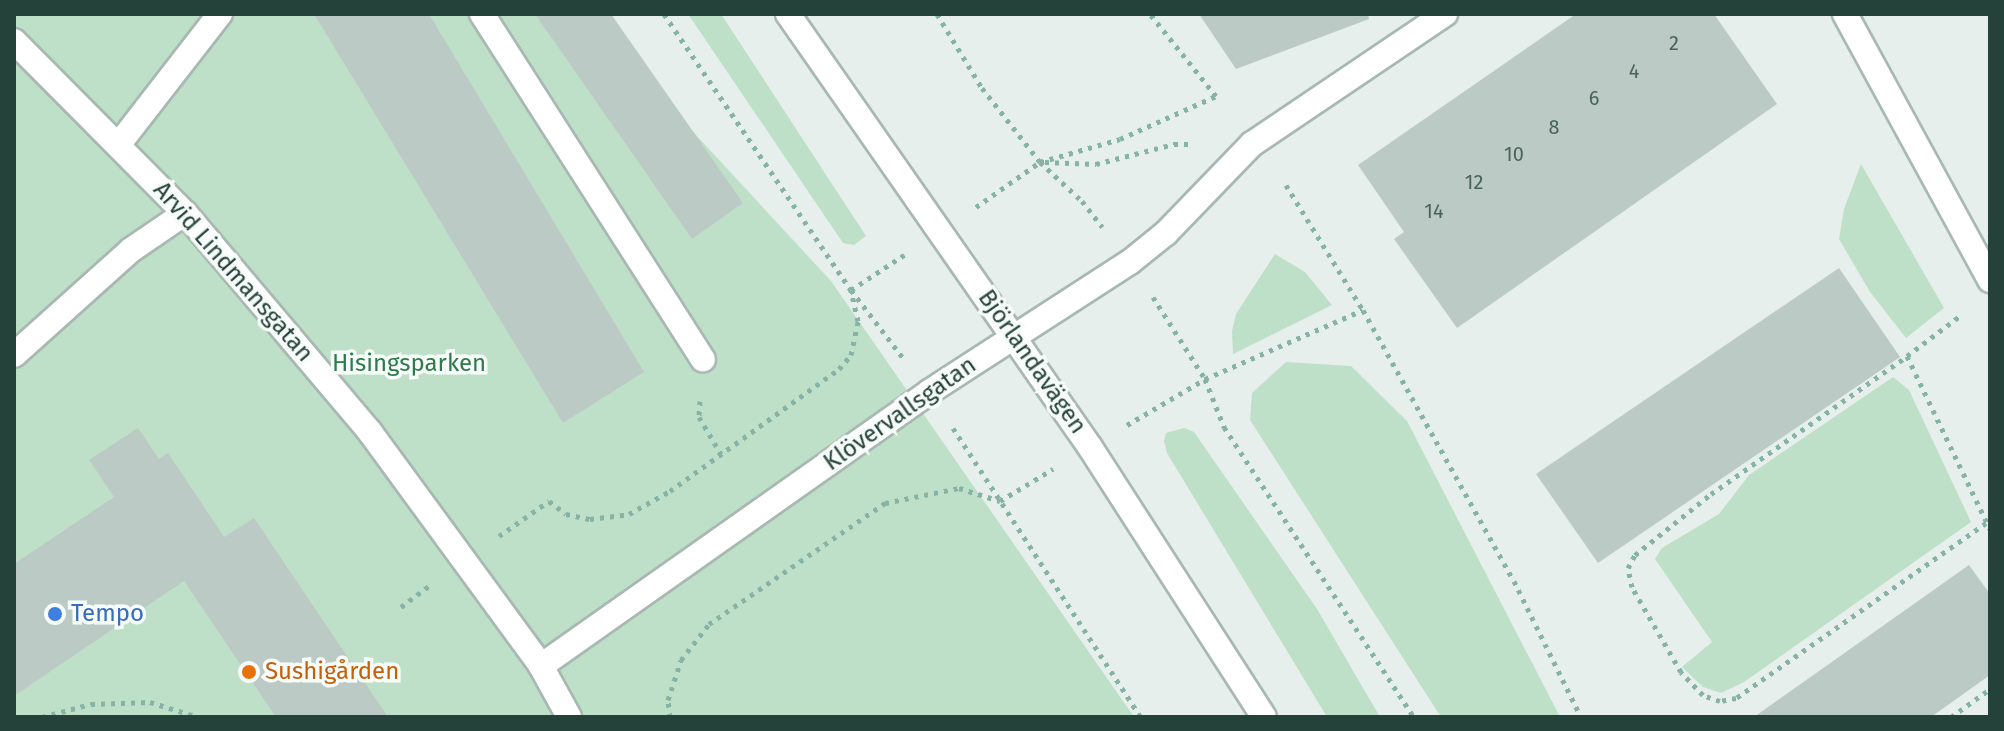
<!DOCTYPE html>
<meta charset="utf-8">
<style>
body{margin:0}
#map{position:relative;width:2004px;height:731px;overflow:hidden;background:#e6efeb;font-family:"Fira Sans",sans-serif}
div>[style]{position:absolute}
.green>*{inset:0;background:#bfe0c8}
.building>*{inset:0;background:#bbcac4}
.path>*{height:5px;margin-top:-2.5px;transform-origin:0;background:repeating-linear-gradient(90deg,#86b3a5 0 4px,transparent 0 10px)}
.roads{filter:drop-shadow(2px 0 #a8b8b2) drop-shadow(-2px 0 #a8b8b2) drop-shadow(0 2px #a8b8b2) drop-shadow(0 -2px #a8b8b2)}
.service>*{height:24px;margin:-12px;padding:0 12px;transform-origin:12px;border-radius:12px;background:#fff}
.minor>*{height:24px;margin:-12px;padding:0 12px;transform-origin:12px;border-radius:12px;background:#fff}
.tertiary>*{height:24px;margin:-12px;padding:0 12px;transform-origin:12px;border-radius:12px;background:#fff}
.dots>*{width:22px;height:22px;translate:-50% -50%;box-sizing:border-box;border:4px solid #f7fbf9;border-radius:50%}
span{translate:-50% -50%;white-space:nowrap;text-align:center;line-height:1.15;-webkit-text-stroke:7px #f7fbf9;paint-order:stroke}
.number-label{font-size:20px;color:#4a645c}
.number-label span{-webkit-text-stroke-width:0}
.street-label{font-size:24px;color:#24423a}
.park-label{font-size:24px;color:#2d7a4b}
.shop-label{font-size:24px;color:#366cbe}
.left{translate:0 -50%;text-align:left}
.food-label{font-size:24px;color:#c56008}
.frame{position:absolute;inset:0;border:16px solid #24423a;pointer-events:none}
</style>
<div id="map">
<div class="green">
<i style="clip-path:polygon(14px 14px,584px 14px,831px 281px,1134px 717px,14px 717px)"></i>
<i style="clip-path:polygon(688px 14px,721px 14px,866px 236px,854px 245px,843px 243px)"></i>
<i style="clip-path:polygon(1861px 164px,1944px 308px,1906px 338px,1870px 292px,1839px 239px,1844px 209px)"></i>
<i style="clip-path:polygon(1275px 254px,1305px 272px,1332px 305px,1233px 354px,1232px 331px,1236px 314px)"></i>
<i style="clip-path:polygon(1286px 362px,1351px 366px,1407px 421px,1560px 717px,1441px 717px,1250px 420px,1252px 393px)"></i>
<i style="clip-path:polygon(1893px 377px,1909px 390px,1971px 522px,1744px 682px,1721px 693px,1703px 687px,1682px 667px,1712px 642px,1655px 559px,1662px 548px,1719px 514px,1749px 475px)"></i>
<i style="clip-path:polygon(1184px 428px,1194px 432px,1317px 609px,1380px 717px,1327px 717px,1167px 453px,1164px 441px,1166px 433px)"></i>
</div>
<div class="building">
<i style="clip-path:polygon(314px 14px,429px 14px,644px 372px,563px 423px)"></i>
<i style="clip-path:polygon(535px 14px,611px 14px,743px 203px,692px 239px)"></i>
<i style="clip-path:polygon(1199px 14px,1368px 14px,1369px 19px,1236px 69px)"></i>
<i style="clip-path:polygon(1576px 14px,1714px 14px,1777px 104px,1457px 328px,1394px 239px,1404px 232px,1358px 165px)"></i>
<i style="clip-path:polygon(1839px 268px,1900px 357px,1598px 563px,1536px 474px)"></i>
<i style="clip-path:polygon(138px 428px,159px 459px,168px 453px,224px 537px,254px 518px,388px 717px,276px 717px,184px 581px,14px 696px,14px 564px,114px 497px,89px 460px)"></i>
<i style="clip-path:polygon(1969px 565px,1990px 594px,1990px 675px,1931px 717px,1754px 717px)"></i>
</div>
<div class="path">
<i style="left:664px;top:14px;width:333px;rotate:55.9deg"></i>
<i style="left:851px;top:290px;width:86px;rotate:52.6deg"></i>
<i style="left:937px;top:14px;width:87px;rotate:58.7deg"></i>
<i style="left:982px;top:88px;width:94px;rotate:51.9deg"></i>
<i style="left:1040px;top:162px;width:57px;rotate:42.9deg"></i>
<i style="left:1082px;top:201px;width:33px;rotate:52deg"></i>
<i style="left:1045px;top:162px;width:51px;rotate:2.2deg"></i>
<i style="left:1096px;top:164px;width:81px;rotate:-14.4deg"></i>
<i style="left:1174px;top:144px;width:14px"></i>
<i style="left:1286px;top:185px;width:147px;rotate:58.4deg"></i>
<i style="left:1363px;top:310px;width:310px;rotate:60.9deg"></i>
<i style="left:1514px;top:581px;width:152px;rotate:63.8deg"></i>
<i style="left:976px;top:207px;width:78px;rotate:-35.1deg"></i>
<i style="left:1040px;top:162px;width:83px;rotate:-16deg"></i>
<i style="left:1120px;top:139px;width:105px;rotate:-24.1deg"></i>
<i style="left:1216px;top:96px;width:105px;rotate:-128.8deg"></i>
<i style="left:1153px;top:297px;width:97px;rotate:57.6deg"></i>
<i style="left:1205px;top:379px;width:52px;rotate:68.4deg"></i>
<i style="left:1224px;top:427px;width:347px;rotate:56.8deg"></i>
<i style="left:1907px;top:356px;width:68px;rotate:-37.2deg"></i>
<i style="left:700px;top:401px;width:16px;rotate:94deg"></i>
<i style="left:699px;top:417px;width:43px;rotate:59.3deg"></i>
<i style="left:1127px;top:425px;width:91px;rotate:-30.5deg"></i>
<i style="left:1205px;top:379px;width:172px;rotate:-23.6deg"></i>
<i style="left:953px;top:428px;width:345px;rotate:57deg"></i>
<i style="left:1986px;top:523px;width:305px;rotate:145deg"></i>
<i style="left:1736px;top:698px;width:16px;rotate:169deg"></i>
<i style="left:1720px;top:701px;width:18px;rotate:-161deg"></i>
<i style="left:1703px;top:695px;width:32px;rotate:-134deg"></i>
<i style="left:1681px;top:672px;width:98px;rotate:-120deg"></i>
<i style="left:1632px;top:587px;width:19px;rotate:-102deg"></i>
<i style="left:1628px;top:568px;width:15px;rotate:-62deg"></i>
<i style="left:1635px;top:555px;width:97px;rotate:-38.8deg"></i>
<i style="left:1711px;top:494px;width:240px;rotate:-35.1deg"></i>
<i style="left:1907px;top:356px;width:192px;rotate:64.4deg"></i>
<i style="left:499px;top:536px;width:61px;rotate:-35deg"></i>
<i style="left:549px;top:501px;width:21px;rotate:37deg"></i>
<i style="left:566px;top:514px;width:25px;rotate:12deg"></i>
<i style="left:590px;top:519px;width:39px;rotate:-7deg"></i>
<i style="left:629px;top:514px;width:47px;rotate:-29.3deg"></i>
<i style="left:670px;top:491px;width:208px;rotate:-35.8deg"></i>
<i style="left:839px;top:369px;width:18px;rotate:-49deg"></i>
<i style="left:851px;top:355px;width:35px;rotate:-78deg"></i>
<i style="left:858px;top:321px;width:32px;rotate:-103deg"></i>
<i style="left:851px;top:290px;width:64px;rotate:-33.4deg"></i>
<i style="left:401px;top:607px;width:35px;rotate:-37deg"></i>
<i style="left:42px;top:717px;width:51px;rotate:-14.9deg"></i>
<i style="left:91px;top:704px;width:59px;rotate:-1.9deg"></i>
<i style="left:150px;top:702px;width:50px;rotate:17.4deg"></i>
<i style="left:670px;top:717px;width:17px;rotate:-97deg"></i>
<i style="left:668px;top:700px;width:42px;rotate:-72deg"></i>
<i style="left:681px;top:660px;width:46px;rotate:-52.1deg"></i>
<i style="left:709px;top:624px;width:214px;rotate:-34.5deg"></i>
<i style="left:885px;top:503px;width:76px;rotate:-11.5deg"></i>
<i style="left:959px;top:488px;width:43px;rotate:17.6deg"></i>
<i style="left:1000px;top:501px;width:62px;rotate:-31.1deg"></i>
<i style="left:1951px;top:717px;width:48px;rotate:-35.7deg"></i>
</div>
<div class="roads">
<div class="service">
<i style="left:482px;top:14px;width:410px;rotate:57.4deg"></i>
<i style="left:119px;top:144px;width:165px;rotate:-52.2deg"></i>
</div>
<div class="minor">
<i style="left:1845px;top:14px;width:303px;rotate:61.4deg"></i>
<i style="left:14px;top:41px;width:243px;rotate:45.2deg"></i>
<i style="left:185px;top:213px;width:287px;rotate:49.8deg"></i>
<i style="left:370px;top:432px;width:290px;rotate:53.8deg"></i>
<i style="left:541px;top:666px;width:58px;rotate:61.2deg"></i>
<i style="left:14px;top:355px;width:157px;rotate:-41.9deg"></i>
<i style="left:131px;top:250px;width:65px;rotate:-34.4deg"></i>
<i style="left:541px;top:666px;width:475px;rotate:-35.2deg"></i>
<i style="left:929px;top:392px;width:239px;rotate:-32.9deg"></i>
<i style="left:1130px;top:262px;width:46px;rotate:-38.9deg"></i>
<i style="left:1166px;top:233px;width:124px;rotate:-46deg"></i>
<i style="left:1252px;top:144px;width:233px;rotate:-34deg"></i>
</div>
<div class="tertiary">
<i style="left:788px;top:14px;width:528px;rotate:55.11deg"></i>
<i style="left:1090px;top:447px;width:321px;rotate:57.2deg"></i>
</div>
</div>
<div class="dots">
<i style="left:55px;top:614px;background:#3f7fe0"></i>
<i style="left:249px;top:672px;background:#e8710a"></i>
</div>
<div class="number-label">
<span style="left:1674px;top:43px">2</span>
<span style="left:1634px;top:71px">4</span>
<span style="left:1594px;top:98px">6</span>
<span style="left:1554px;top:127px">8</span>
<span style="left:1514px;top:154px">10</span>
<span style="left:1474px;top:182px">12</span>
<span style="left:1434px;top:211px">14</span>
</div>
<div class="street-label">
<span style="left:233px;top:272px;rotate:49deg">Arvid Lindmansgatan</span>
<span style="left:1032px;top:362px;rotate:55deg">Björlandavägen</span>
<span style="left:900px;top:414px;rotate:-35deg">Klövervallsgatan</span>
</div>
<div class="park-label">
<span style="left:409px;top:364px">Hisingsparken</span>
</div>
<div class="shop-label">
<span class="left" style="left:71px;top:614px">Tempo</span>
</div>
<div class="food-label">
<span class="left" style="left:265px;top:672px">Sushigården</span>
</div>
<div class="frame"></div>
</div>
